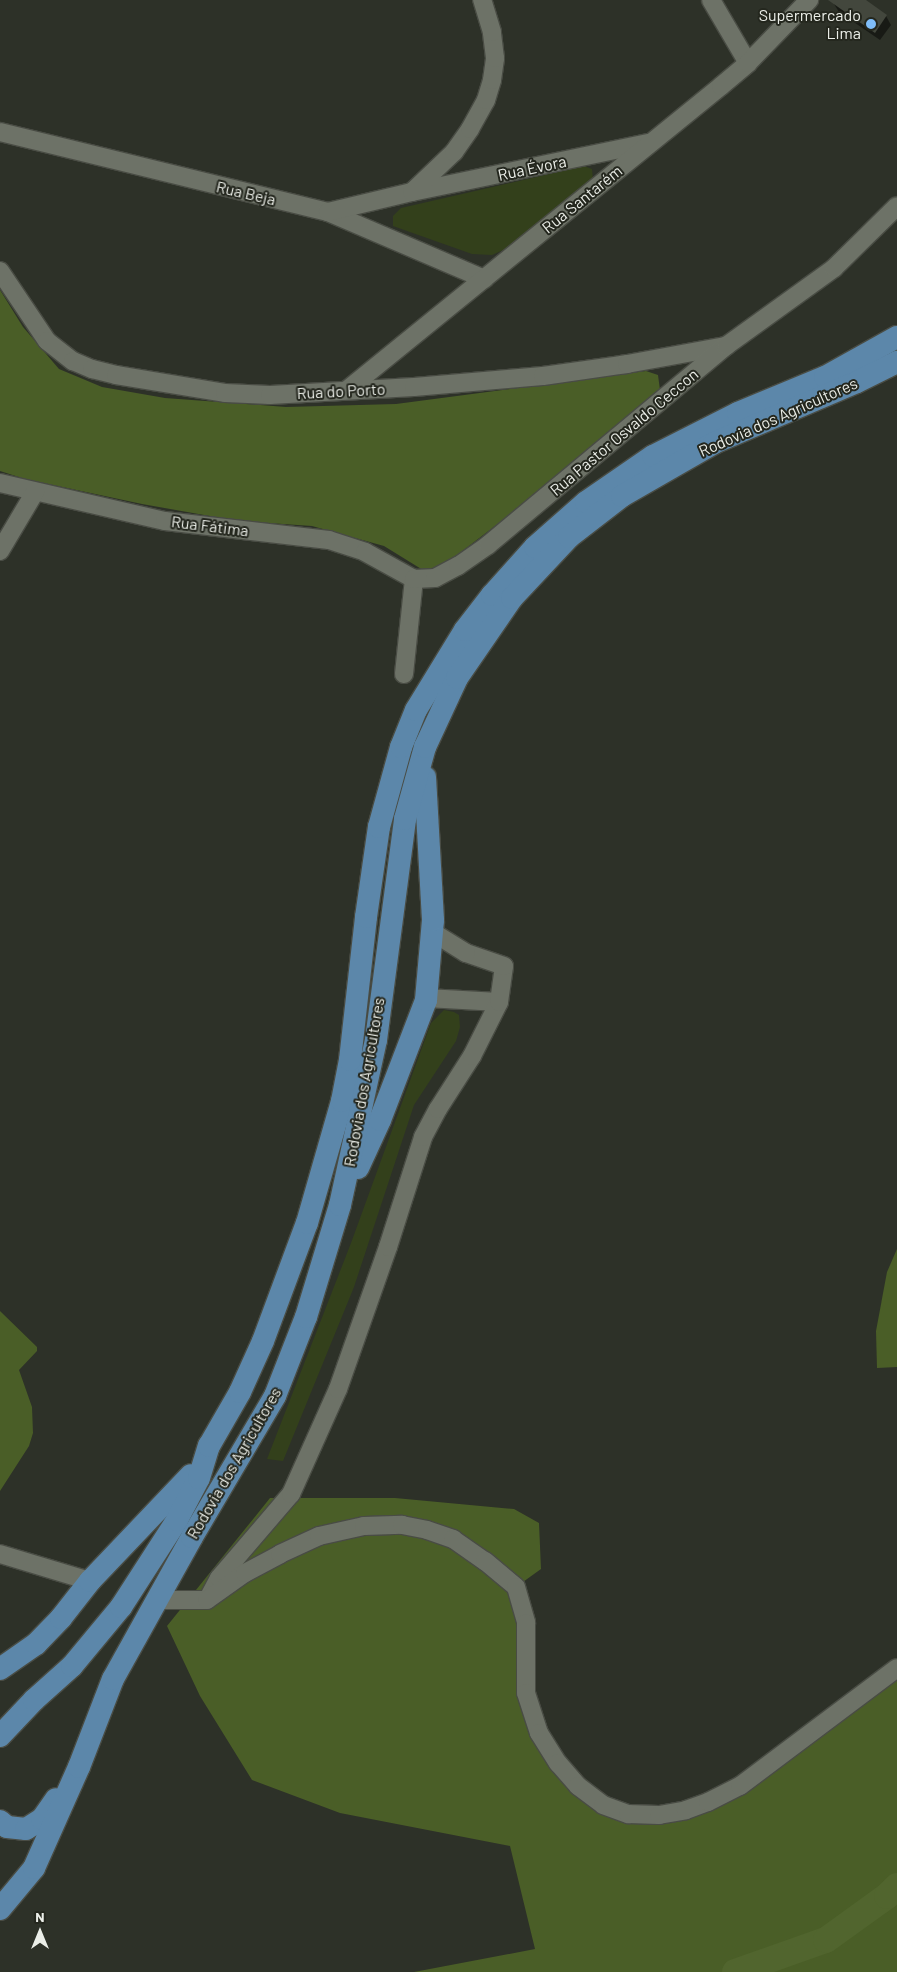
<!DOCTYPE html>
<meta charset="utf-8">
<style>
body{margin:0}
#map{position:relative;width:897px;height:1972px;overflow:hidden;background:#2d3128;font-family:Barlow,sans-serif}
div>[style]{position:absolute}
.green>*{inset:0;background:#33401b}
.forest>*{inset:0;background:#4a5e27}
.shadow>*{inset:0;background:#0007}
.river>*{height:26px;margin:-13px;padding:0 13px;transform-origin:13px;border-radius:13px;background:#51652e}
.building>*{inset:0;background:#43473d}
.roads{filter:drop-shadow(1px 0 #494c44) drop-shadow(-1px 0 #494c44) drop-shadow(0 1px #494c44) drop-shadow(0 -1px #494c44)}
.minor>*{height:18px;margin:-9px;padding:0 9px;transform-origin:9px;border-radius:9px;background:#6d7267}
.major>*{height:22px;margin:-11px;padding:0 11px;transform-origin:11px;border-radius:11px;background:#5c87aa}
.dots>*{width:14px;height:14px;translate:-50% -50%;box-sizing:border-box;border:2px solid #24271e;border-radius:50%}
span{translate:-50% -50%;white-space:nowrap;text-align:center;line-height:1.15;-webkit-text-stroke:4px #24271e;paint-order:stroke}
.poi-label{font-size:16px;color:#ebeee8}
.right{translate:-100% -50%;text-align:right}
.street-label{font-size:16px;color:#ebeee8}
.north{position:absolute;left:15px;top:1907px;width:50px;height:50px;-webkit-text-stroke:4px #24271e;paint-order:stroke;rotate:0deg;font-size:14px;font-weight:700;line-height:20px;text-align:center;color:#ebeee8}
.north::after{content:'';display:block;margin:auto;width:18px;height:22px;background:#ebeee8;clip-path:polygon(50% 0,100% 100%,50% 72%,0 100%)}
</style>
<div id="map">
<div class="green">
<i style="clip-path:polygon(584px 166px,592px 169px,593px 180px,512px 246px,492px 255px,472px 254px,393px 226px,393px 216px,401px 208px)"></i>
<i style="clip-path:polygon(444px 1010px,454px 1012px,459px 1015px,460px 1027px,456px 1041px,414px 1105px,354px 1287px,283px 1461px,267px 1459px,351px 1243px,431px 1023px)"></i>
</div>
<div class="forest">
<i style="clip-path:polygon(0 290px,23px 327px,59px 369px,102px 387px,165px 398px,286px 407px,396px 404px,646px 371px,658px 375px,660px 390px,534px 496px,431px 575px,384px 546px,312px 526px,238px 521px,142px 504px,25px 479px,0 471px)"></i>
<i style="clip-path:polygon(897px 1249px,897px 1367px,877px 1368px,876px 1331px,887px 1272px)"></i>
<i style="clip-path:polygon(0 1311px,37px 1347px,37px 1351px,19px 1370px,32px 1407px,33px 1433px,29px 1446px,0 1491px)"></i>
<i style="clip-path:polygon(270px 1498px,395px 1498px,514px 1509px,539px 1523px,541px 1569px,516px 1587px,526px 1693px,558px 1763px,628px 1814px,708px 1802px,897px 1668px,897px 1972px,414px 1972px,535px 1949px,510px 1846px,340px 1813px,252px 1780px,200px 1696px,167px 1626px)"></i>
</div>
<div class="shadow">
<i style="clip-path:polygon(838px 0,864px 0,886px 16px,891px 25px,880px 40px,839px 12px,834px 4px)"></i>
</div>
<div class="river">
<i style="left:735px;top:1972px;width:96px;rotate:-19.4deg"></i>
<i style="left:826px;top:1940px;width:75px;rotate:-35.8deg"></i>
<i style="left:887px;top:1896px;width:14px;rotate:-45deg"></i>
</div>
<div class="building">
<i style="clip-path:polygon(828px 0,866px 0,887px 15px,875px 33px)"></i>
</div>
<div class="roads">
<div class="minor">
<i style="left:711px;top:0;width:73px;rotate:59.6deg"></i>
<i style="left:0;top:132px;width:338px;rotate:13.7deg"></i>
<i style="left:328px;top:212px;width:170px;rotate:23.2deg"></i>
<i style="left:412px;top:192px;width:242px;rotate:-11.7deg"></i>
<i style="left:328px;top:212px;width:86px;rotate:-13.4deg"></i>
<i style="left:412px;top:192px;width:58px;rotate:-43.6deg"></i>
<i style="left:454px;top:152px;width:28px;rotate:-55deg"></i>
<i style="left:470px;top:129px;width:33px;rotate:-61deg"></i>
<i style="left:486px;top:100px;width:21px;rotate:-73deg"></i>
<i style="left:492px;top:80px;width:22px;rotate:-82deg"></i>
<i style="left:495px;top:58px;width:26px;rotate:-97deg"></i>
<i style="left:492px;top:32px;width:34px;rotate:-107deg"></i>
<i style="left:0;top:271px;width:84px;rotate:56.1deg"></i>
<i style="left:47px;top:341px;width:33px;rotate:38deg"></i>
<i style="left:73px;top:361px;width:21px;rotate:23deg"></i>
<i style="left:92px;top:369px;width:25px;rotate:14deg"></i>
<i style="left:116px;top:375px;width:110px;rotate:9.4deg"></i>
<i style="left:225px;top:393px;width:45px;rotate:2.5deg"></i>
<i style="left:270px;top:395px;width:144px;rotate:-3.2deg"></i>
<i style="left:414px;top:387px;width:129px;rotate:-4.9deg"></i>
<i style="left:543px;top:376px;width:85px;rotate:-8.1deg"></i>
<i style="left:627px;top:364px;width:101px;rotate:-10.3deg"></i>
<i style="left:347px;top:390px;width:482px;rotate:-39.1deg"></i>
<i style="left:721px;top:86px;width:35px;rotate:-40deg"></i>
<i style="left:748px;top:63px;width:88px;rotate:-45.9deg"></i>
<i style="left:0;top:483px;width:169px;rotate:13deg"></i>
<i style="left:165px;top:521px;width:165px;rotate:6.6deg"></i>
<i style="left:329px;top:540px;width:38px;rotate:18deg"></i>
<i style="left:365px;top:552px;width:56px;rotate:28.9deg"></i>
<i style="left:0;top:551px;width:69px;rotate:-59.3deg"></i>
<i style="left:404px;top:674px;width:96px;rotate:-84deg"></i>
<i style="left:414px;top:579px;width:21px;rotate:-3deg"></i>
<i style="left:435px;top:578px;width:26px;rotate:-28deg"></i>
<i style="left:458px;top:566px;width:37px;rotate:-35deg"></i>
<i style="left:488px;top:545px;width:310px;rotate:-39.9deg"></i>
<i style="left:726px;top:346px;width:133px;rotate:-35.8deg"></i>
<i style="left:834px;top:268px;width:88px;rotate:-44.5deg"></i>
<i style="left:426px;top:998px;width:73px;rotate:3.1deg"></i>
<i style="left:0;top:1554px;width:94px;rotate:16.7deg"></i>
<i style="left:210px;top:1595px;width:19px;rotate:-62deg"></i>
<i style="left:219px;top:1578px;width:111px;rotate:-49.4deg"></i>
<i style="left:291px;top:1494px;width:115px;rotate:-65.9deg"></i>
<i style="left:338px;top:1389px;width:151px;rotate:-70.6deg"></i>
<i style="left:388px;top:1247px;width:115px;rotate:-72.3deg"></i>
<i style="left:423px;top:1137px;width:32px;rotate:-62deg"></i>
<i style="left:438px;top:1109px;width:63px;rotate:-57.3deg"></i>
<i style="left:472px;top:1056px;width:60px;rotate:-63.4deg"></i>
<i style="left:499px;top:1002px;width:36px;rotate:-82deg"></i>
<i style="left:504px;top:966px;width:40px;rotate:-161.1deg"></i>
<i style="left:466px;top:953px;width:40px;rotate:-148deg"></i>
<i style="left:157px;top:1600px;width:50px"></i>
<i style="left:207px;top:1600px;width:47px;rotate:-35.4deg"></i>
<i style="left:245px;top:1573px;width:40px;rotate:-28deg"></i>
<i style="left:280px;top:1554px;width:43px;rotate:-24.8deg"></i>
<i style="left:319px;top:1536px;width:46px;rotate:-12.5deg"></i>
<i style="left:364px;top:1526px;width:38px;rotate:-2deg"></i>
<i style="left:402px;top:1525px;width:25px;rotate:11deg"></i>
<i style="left:427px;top:1530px;width:28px;rotate:19deg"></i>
<i style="left:453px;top:1539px;width:39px;rotate:35deg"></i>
<i style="left:485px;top:1561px;width:40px;rotate:40deg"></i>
<i style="left:516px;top:1587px;width:37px;rotate:74deg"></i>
<i style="left:526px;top:1623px;width:70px;rotate:90deg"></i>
<i style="left:526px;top:1693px;width:42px;rotate:72deg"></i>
<i style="left:539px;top:1733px;width:36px;rotate:58deg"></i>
<i style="left:558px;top:1763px;width:30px;rotate:49deg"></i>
<i style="left:578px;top:1786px;width:31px;rotate:37deg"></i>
<i style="left:603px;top:1805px;width:27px;rotate:20deg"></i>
<i style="left:628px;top:1814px;width:31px;rotate:2deg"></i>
<i style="left:659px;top:1815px;width:27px;rotate:-10deg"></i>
<i style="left:686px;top:1810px;width:23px;rotate:-20deg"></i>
<i style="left:708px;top:1802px;width:36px;rotate:-27deg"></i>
<i style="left:740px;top:1786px;width:196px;rotate:-36.9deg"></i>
</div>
<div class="major">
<i style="left:358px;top:1168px;width:53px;rotate:-65.4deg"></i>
<i style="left:380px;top:1120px;width:129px;rotate:-69deg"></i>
<i style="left:426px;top:1000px;width:80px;rotate:-85deg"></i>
<i style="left:433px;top:920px;width:143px;rotate:-93.2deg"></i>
<i style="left:0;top:1669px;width:44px;rotate:-34.8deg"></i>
<i style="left:36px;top:1644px;width:36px;rotate:-46deg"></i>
<i style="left:61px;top:1618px;width:47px;rotate:-51.9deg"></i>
<i style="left:90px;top:1581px;width:146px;rotate:-46.4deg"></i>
<i style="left:0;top:1736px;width:50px;rotate:-46.6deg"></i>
<i style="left:34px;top:1700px;width:51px;rotate:-41.8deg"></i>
<i style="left:72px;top:1666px;width:77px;rotate:-50.3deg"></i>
<i style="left:121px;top:1607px;width:103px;rotate:-57.2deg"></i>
<i style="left:177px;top:1520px;width:47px;rotate:-62.4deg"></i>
<i style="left:199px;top:1478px;width:34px;rotate:-73deg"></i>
<i style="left:209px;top:1446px;width:62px;rotate:-60.1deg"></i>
<i style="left:240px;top:1392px;width:56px;rotate:-65.7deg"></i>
<i style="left:263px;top:1341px;width:126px;rotate:-69.6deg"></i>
<i style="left:307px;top:1223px;width:127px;rotate:-74deg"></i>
<i style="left:342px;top:1101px;width:42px;rotate:-79deg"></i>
<i style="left:350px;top:1060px;width:144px;rotate:-83.6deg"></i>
<i style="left:366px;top:917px;width:91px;rotate:-81.8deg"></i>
<i style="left:379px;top:827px;width:83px;rotate:-74.6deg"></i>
<i style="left:401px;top:747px;width:40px;rotate:-68deg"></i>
<i style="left:416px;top:710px;width:94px;rotate:-58.5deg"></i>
<i style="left:465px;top:630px;width:44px;rotate:-52.4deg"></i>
<i style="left:492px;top:595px;width:64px;rotate:-48.1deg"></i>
<i style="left:535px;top:547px;width:68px;rotate:-41.4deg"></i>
<i style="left:586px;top:502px;width:81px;rotate:-34.5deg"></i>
<i style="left:653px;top:456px;width:95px;rotate:-26.8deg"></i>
<i style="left:738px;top:413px;width:94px;rotate:-22.5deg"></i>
<i style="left:825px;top:377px;width:82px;rotate:-29.1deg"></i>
<i style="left:0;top:1821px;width:9px;rotate:41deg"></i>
<i style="left:7px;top:1827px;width:19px;rotate:6deg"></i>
<i style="left:26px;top:1829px;width:19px;rotate:-32deg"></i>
<i style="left:42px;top:1819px;width:24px;rotate:-55deg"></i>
<i style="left:0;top:1909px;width:53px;rotate:-50.3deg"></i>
<i style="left:34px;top:1868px;width:111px;rotate:-66deg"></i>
<i style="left:79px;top:1767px;width:94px;rotate:-68.9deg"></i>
<i style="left:113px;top:1679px;width:162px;rotate:-60.9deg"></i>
<i style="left:192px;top:1537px;width:164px;rotate:-59.5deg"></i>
<i style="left:275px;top:1396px;width:85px;rotate:-68.6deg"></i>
<i style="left:306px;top:1317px;width:117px;rotate:-73.1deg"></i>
<i style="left:340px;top:1205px;width:169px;rotate:-77.7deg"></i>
<i style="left:376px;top:1040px;width:223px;rotate:-82.5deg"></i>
<i style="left:405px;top:819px;width:75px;rotate:-74.5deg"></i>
<i style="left:425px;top:747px;width:76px;rotate:-65.1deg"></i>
<i style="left:457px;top:678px;width:97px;rotate:-55.5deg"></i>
<i style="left:512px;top:598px;width:83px;rotate:-46.9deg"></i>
<i style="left:569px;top:537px;width:67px;rotate:-37.7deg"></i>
<i style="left:622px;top:496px;width:106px;rotate:-29.9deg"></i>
<i style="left:714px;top:443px;width:155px;rotate:-23.1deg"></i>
<i style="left:857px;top:382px;width:45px;rotate:-26.6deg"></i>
</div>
</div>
<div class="dots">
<i style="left:871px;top:24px;background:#7fbdf9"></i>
</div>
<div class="poi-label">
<span class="right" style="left:861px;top:24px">Supermercado<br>Lima</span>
</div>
<div class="street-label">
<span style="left:532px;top:168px;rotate:-12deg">Rua Évora</span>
<span style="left:246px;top:193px;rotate:13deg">Rua Beja</span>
<span style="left:582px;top:199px;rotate:-39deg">Rua Santarém</span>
<span style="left:341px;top:391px;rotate:-3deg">Rua do Porto</span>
<span style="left:778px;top:417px;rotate:-24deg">Rodovia dos Agricultores</span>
<span style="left:624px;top:432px;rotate:-40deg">Rua Pastor Osvaldo Ceccon</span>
<span style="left:210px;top:526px;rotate:7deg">Rua Fátima</span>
<span style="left:364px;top:1082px;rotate:-80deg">Rodovia dos Agricultores</span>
<span style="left:234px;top:1463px;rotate:-60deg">Rodovia dos Agricultores</span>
</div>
<div class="north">N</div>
</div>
